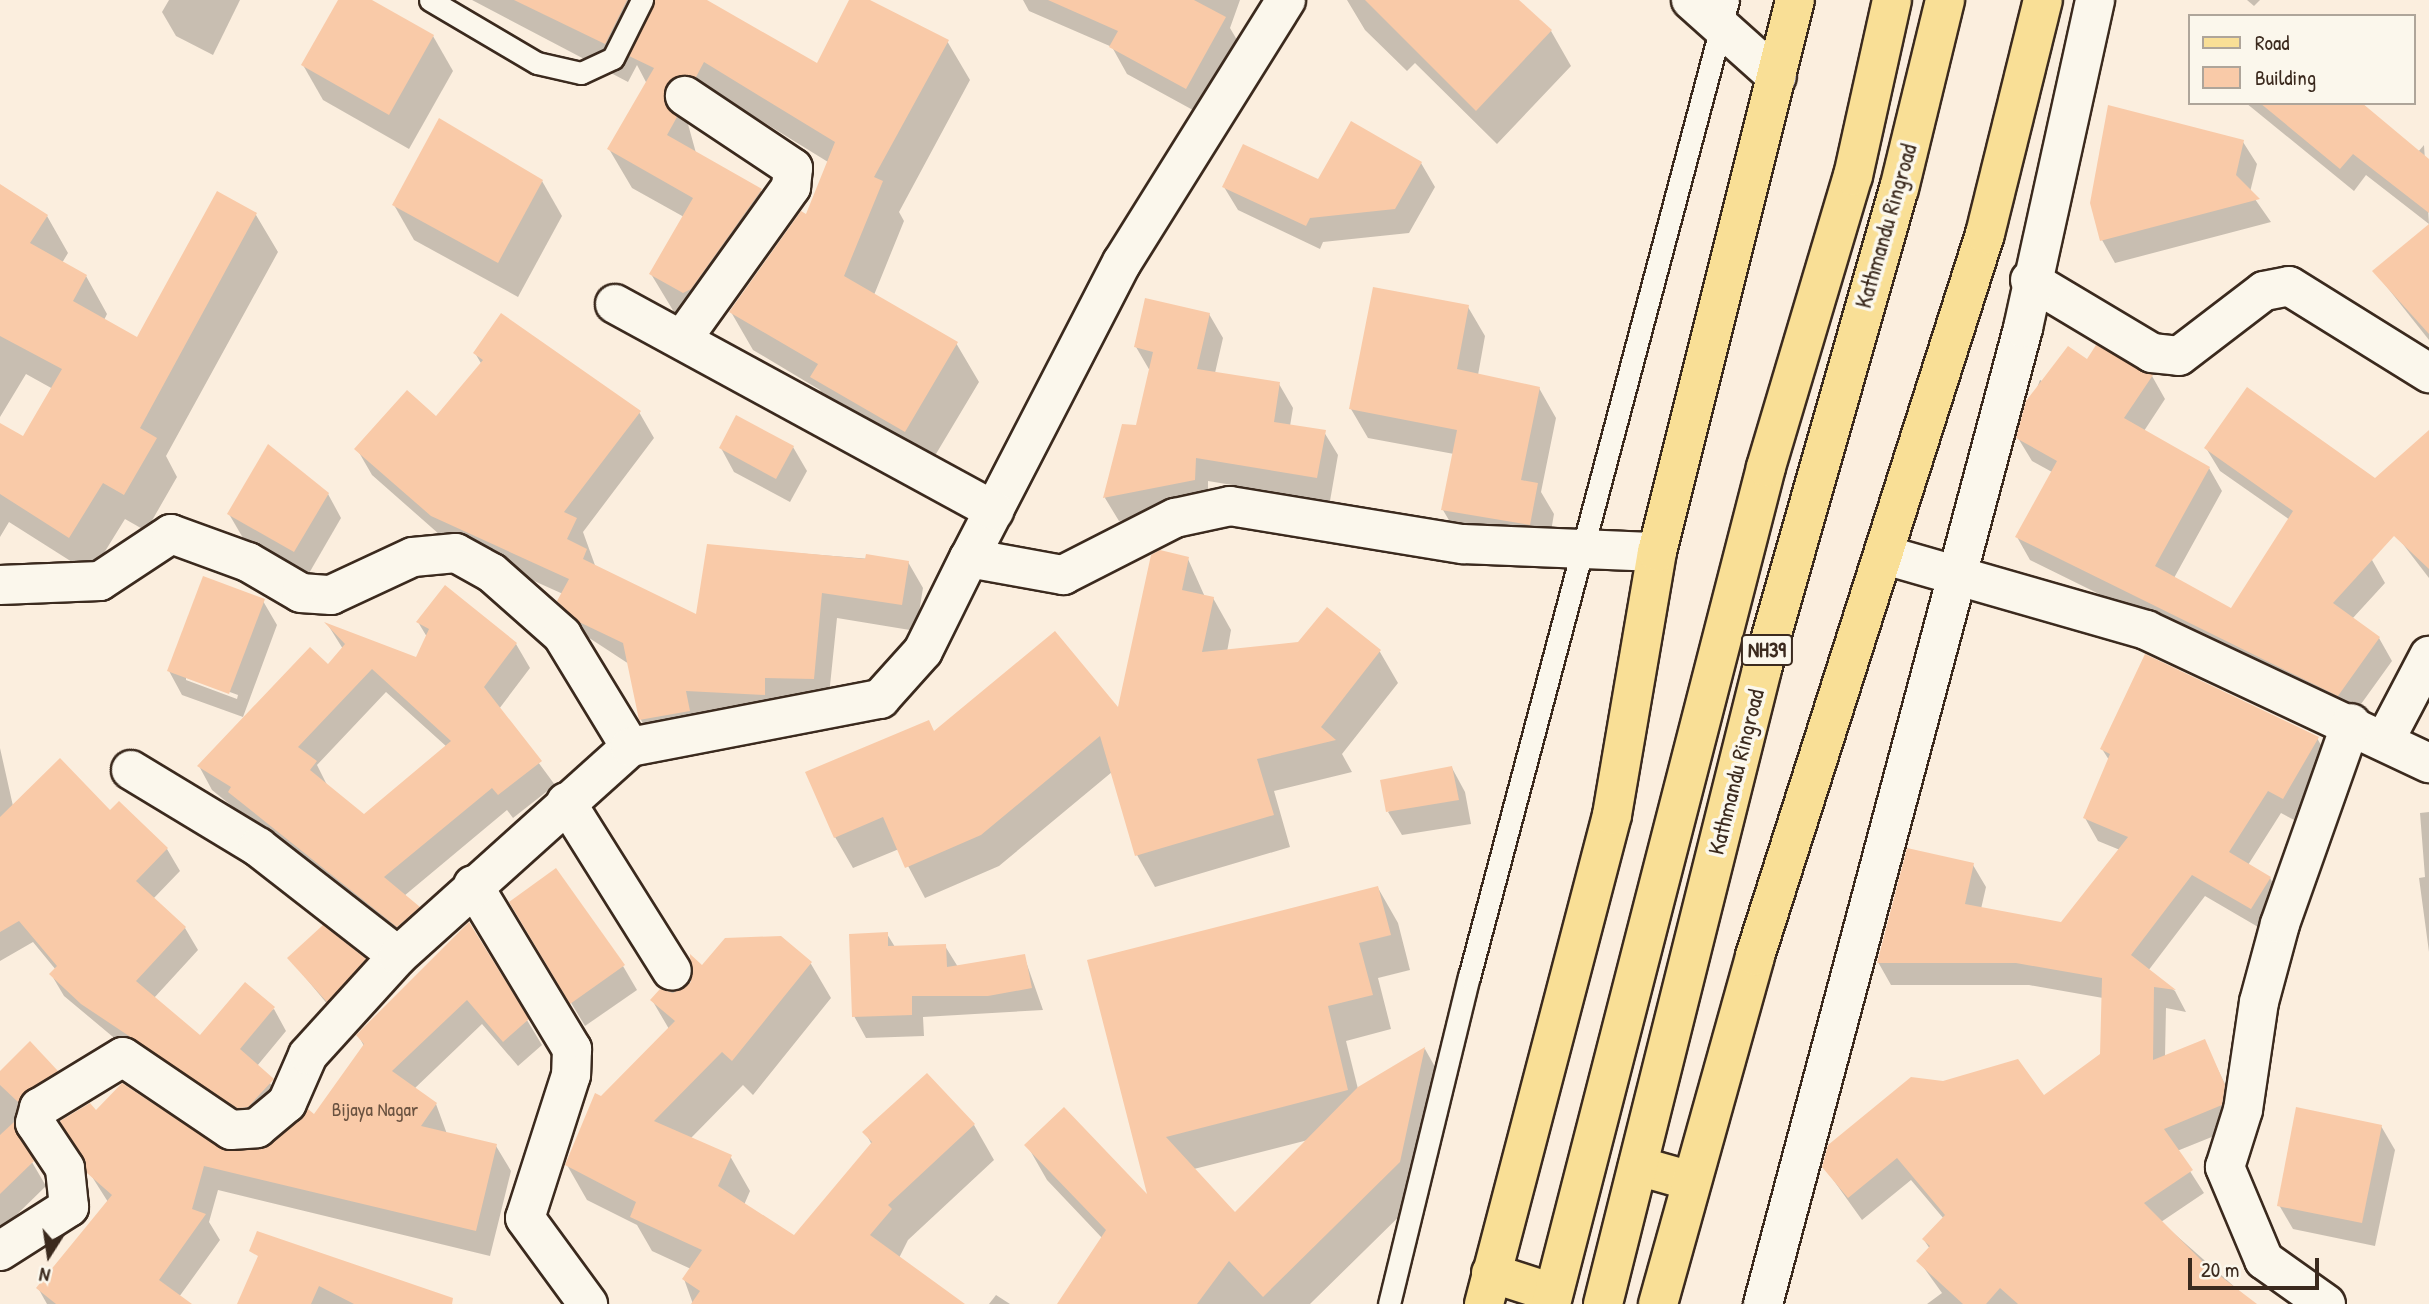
<!DOCTYPE html>
<style>
body{margin:0}
#map{position:relative;width:2429px;height:1304px;overflow:hidden;background:#fbeede;font-family:"Patrick Hand",sans-serif}
div>[style]{position:absolute}
.shadow>*{inset:0;background:#0003}
.building>*{inset:0;background:#f9caa8}
.roads{filter:drop-shadow(2px 0 #3b2a1e) drop-shadow(-2px 0 #3b2a1e) drop-shadow(0 2px #3b2a1e) drop-shadow(0 -2px #3b2a1e)}
.lane>*{height:21px;margin:-10.5px;padding:0 10.5px;transform-origin:10.5px;border-radius:10.5px;background:#fbf7ec}
.street>*{height:38px;margin:-19px;padding:0 19px;transform-origin:19px;border-radius:19px;background:#fbf7ec}
.primary>*{height:38px;margin:-19px;padding:0 19px;transform-origin:19px;border-radius:19px;background:#f9df96}
.highway>*{height:38px;margin:-19px;padding:0 19px;transform-origin:19px;border-radius:19px;background:#f9df96}
span{translate:-50% -50%;white-space:nowrap;text-align:center;line-height:1.15;-webkit-text-stroke:7px #fbf7ec;paint-order:stroke}
.number-label{font-size:19px;color:#6a5240}
.number-label span{-webkit-text-stroke-width:0}
.shield-label span{padding:2px 5px;background:#fbf7ec;border:2px solid;border-radius:5px;-webkit-text-stroke-width:0}
.shield-label{font-size:21px;color:#3b2a1e;font-weight:700}
.street-label{font-size:23px;color:#3b2a1e}
.legend{position:absolute;left:2188px;top:14px;width:228px;height:91px;box-sizing:border-box;background:#fbf7ec;border:2px solid #aea59a;margin:0;padding:9px 12px;list-style:none;font-size:21px;color:#3b2a1e}
.legend li{display:flex;align-items:center;gap:14px;height:35px}
.legend b{width:35px;border:2px solid #aea59a}
.north{position:absolute;left:14px;top:1220px;width:70px;height:70px;-webkit-text-stroke:5px #fbf7ec;paint-order:stroke;rotate:192deg;font-size:19px;font-weight:700;line-height:28px;text-align:center;color:#3b2a1e}
.north::after{content:'';display:block;margin:auto;width:24px;height:32px;background:#3b2a1e;clip-path:polygon(50% 0,100% 100%,50% 72%,0 100%)}
.scale{position:absolute;left:2188px;top:1258px;width:131px;height:32px;box-sizing:border-box;border:4px solid #3b2a1e;border-top:0;padding-left:9px;font-size:21px;line-height:24px;white-space:nowrap;color:#3b2a1e;-webkit-text-stroke:5px #fbf7ec;paint-order:stroke}
</style>
<div id="map">
<div class="shadow">
<i style="clip-path:polygon(169px 0,240px 0,213px 55px,176px 36px,162px 12px)"></i>
<i style="clip-path:polygon(340px 0,369px 0,433px 36px,453px 71px,409px 149px,323px 100px,303px 65px)"></i>
<i style="clip-path:polygon(472px 0,697px 0,818px 65px,851px 0,866px 0,947px 41px,970px 80px,899px 212px,904px 221px,874px 295px,956px 343px,979px 382px,927px 469px,835px 415px,820px 390px,753px 350px,731px 312px,807px 217px,828px 162px,726px 99px,718px 116px,699px 115px,688px 124px,696px 153px,761px 191px,783px 229px,705px 330px,674px 312px,651px 274px,684px 217px,632px 188px,609px 149px,647px 84px,637px 65px,628px 82px)"></i>
<i style="clip-path:polygon(1023px 0,1240px 0,1230px 28px,1240px 45px,1202px 115px,1127px 74px,1112px 47px,1029px 11px)"></i>
<i style="clip-path:polygon(1347px 0,1517px 0,1551px 31px,1571px 66px,1497px 144px,1415px 63px,1407px 71px,1365px 30px)"></i>
<i style="clip-path:polygon(2247px 0,2260px 0,2254px 6px)"></i>
<i style="clip-path:polygon(2246px 103px,2359px 103px,2418px 152px,2424px 145px,2429px 224px,2366px 175px,2354px 191px)"></i>
<i style="clip-path:polygon(2243px 142px,2257px 164px,2250px 192px,2271px 222px,2115px 263px,2102px 240px)"></i>
<i style="clip-path:polygon(1421px 163px,1435px 187px,1409px 233px,1323px 242px,1320px 249px,1238px 210px,1224px 187px,1319px 182px)"></i>
<i style="clip-path:polygon(542px 181px,562px 216px,518px 297px,414px 240px,394px 205px)"></i>
<i style="clip-path:polygon(0 187px,47px 216px,68px 253px,62px 263px,86px 276px,107px 314px,104px 320px,138px 339px,218px 194px,256px 215px,278px 252px,166px 456px,177px 477px,146px 531px,125px 519px,91px 574px,9px 522px,0 537px,0 425px,24px 439px,53px 389px,26px 374px,0 417px)"></i>
<i style="clip-path:polygon(2429px 226px,2429px 340px,2375px 272px)"></i>
<i style="clip-path:polygon(1468px 307px,1485px 336px,1478px 375px,1539px 388px,1556px 418px,1541px 492px,1554px 514px,1547px 554px,1460px 539px,1443px 510px,1454px 454px,1368px 438px,1351px 409px)"></i>
<i style="clip-path:polygon(1209px 314px,1223px 338px,1215px 373px,1279px 384px,1293px 408px,1290px 426px,1324px 432px,1338px 455px,1330px 501px,1208px 481px,1208px 503px,1119px 521px,1105px 498px,1124px 426px,1137px 427px,1150px 371px,1136px 347px)"></i>
<i style="clip-path:polygon(475px 353px,639px 412px,654px 438px,583px 532px,596px 568px,697px 617px,708px 546px,908px 562px,923px 588px,916px 631px,837px 618px,828px 705px,656px 746px,641px 720px,629px 664px,574px 628px,559px 601px,563px 594px,448px 542px,372px 475px,357px 449px,436px 418px,482px 365px)"></i>
<i style="clip-path:polygon(2087px 361px,2152px 376px,2165px 399px,2144px 431px,2209px 468px,2222px 491px,2174px 578px,2232px 610px,2290px 520px,2220px 471px,2206px 448px,2372px 560px,2385px 583px,2352px 619px,2379px 638px,2392px 661px,2351px 718px,2030px 560px,2017px 537px,2052px 472px,2032px 461px,2018px 438px,2040px 380px,2046px 383px)"></i>
<i style="clip-path:polygon(793px 447px,807px 471px,790px 502px,734px 472px,721px 448px)"></i>
<i style="clip-path:polygon(328px 494px,341px 518px,308px 575px,243px 538px,229px 514px)"></i>
<i style="clip-path:polygon(2429px 504px,2429px 578px,2399px 539px)"></i>
<i style="clip-path:polygon(1188px 559px,1205px 597px,1213px 598px,1231px 630px,1227px 652px,1299px 644px,1327px 609px,1380px 652px,1398px 683px,1342px 754px,1352px 772px,1274px 791px,1290px 847px,1155px 887px,1137px 855px,1112px 772px,999px 866px,925px 898px,899px 849px,853px 868px,835px 837px,935px 732px,1119px 711px)"></i>
<i style="clip-path:polygon(evenodd,445px 588px,516px 644px,530px 668px,499px 709px,555px 785px,513px 818px,507px 810px,404px 896px,432px 932px,411px 950px,212px 790px,199px 766px,328px 666px,343px 649px,328px 625px,416px 659px,427px 637px,418px 622px,445px 588px,386px 692px,447px 747px,364px 816px,328px 787px,317px 765px,386px 692px)"></i>
<i style="clip-path:polygon(evenodd,263px 601px,277px 625px,243px 717px,182px 695px,169px 671px,263px 601px,186px 676px,238px 695px,237px 699px,186px 680px,186px 676px)"></i>
<i style="clip-path:polygon(2317px 738px,2330px 761px,2296px 821px,2281px 813px,2248px 865px,2270px 878px,2283px 901px,2265px 931px,2205px 896px,2148px 971px,2175px 991px,2186px 1012px,2166px 1008px,2165px 1057px,2204px 1041px,2237px 1109px,2234px 1128px,2177px 1151px,2204px 1193px,2161px 1222px,2254px 1304px,1927px 1304px,1942px 1293px,1919px 1261px,1930px 1249px,1924px 1240px,1944px 1219px,1911px 1180px,1862px 1220px,1824px 1167px,2044px 1097px,2101px 1055px,2103px 998px,2029px 985px,1891px 985px,1878px 962px,1973px 865px,1986px 887px,1981px 909px,2062px 924px,2120px 850px,2098px 841px,2085px 818px,2109px 760px,2102px 749px)"></i>
<i style="clip-path:polygon(0 748px,13px 806px,110px 812px,119px 803px,167px 849px,180px 871px,153px 899px,185px 928px,198px 950px,154px 998px,200px 1038px,274px 1009px,286px 1031px,257px 1066px,285px 1103px,251px 1129px,137px 1057px,64px 996px,51px 974px,56px 970px,33px 942px,0 961px)"></i>
<i style="clip-path:polygon(1452px 768px,1465px 792px,1471px 824px,1402px 835px,1388px 812px)"></i>
<i style="clip-path:polygon(2429px 812px,2429px 952px,2419px 878px,2425px 877px,2420px 813px)"></i>
<i style="clip-path:polygon(evenodd,1378px 888px,1398px 923px,1410px 970px,1378px 978px,1391px 1029px,1346px 1041px,1358px 1089px,1425px 1049px,1444px 1083px,1419px 1197px,1310px 1304px,1059px 1304px,1103px 1239px,1047px 1180px,1027px 1145px,1151px 1200px,1089px 961px,1378px 888px,1308px 1140px,1235px 1214px,1194px 1169px,1308px 1140px)"></i>
<i style="clip-path:polygon(469px 924px,542px 1045px,518px 1066px,482px 1024px,414px 1089px,436px 1104px,447px 1134px,496px 1146px,511px 1171px,490px 1256px,218px 1190px,209px 1222px,220px 1240px,179px 1297px,189px 1304px,47px 1304px,38px 1288px,108px 1202px,89px 1172px,96px 1112px,219px 1150px,271px 1147px,314px 1117px,364px 1046px,358px 1035px)"></i>
<i style="clip-path:polygon(525px 926px,623px 966px,637px 990px,585px 1026px)"></i>
<i style="clip-path:polygon(887px 934px,895px 947px,945px 946px,958px 967px,1024px 956px,1043px 1010px,923px 1017px,924px 1036px,866px 1038px,854px 1016px)"></i>
<i style="clip-path:polygon(781px 938px,811px 964px,831px 998px,753px 1095px,743px 1085px,691px 1138px,730px 1156px,750px 1191px,744px 1205px,794px 1237px,872px 1145px,865px 1132px,974px 1125px,994px 1160px,908px 1240px,899px 1258px,962px 1304px,693px 1304px,684px 1279px,691px 1269px,652px 1251px,637px 1225px,587px 1200px,567px 1165px,602px 1098px,669px 1029px,652px 1000px,693px 983px,702px 967px)"></i>
<i style="clip-path:polygon(289px 958px,365px 960px,371px 971px,334px 1012px)"></i>
<i style="clip-path:polygon(57px 1072px,71px 1095px,31px 1127px,26px 1152px,46px 1186px,0 1231px,0 1073px)"></i>
<i style="clip-path:polygon(2381px 1126px,2395px 1150px,2375px 1246px,2293px 1229px,2279px 1205px)"></i>
<i style="clip-path:polygon(268px 1237px,382px 1304px,239px 1304px)"></i>
<i style="clip-path:polygon(996px 1295px,1010px 1304px,989px 1304px)"></i>
</div>
<div class="building">
<i style="clip-path:polygon(338px 0,372px 0,434px 35px,389px 115px,301px 65px)"></i>
<i style="clip-path:polygon(514px 0,627px 0,605px 44px)"></i>
<i style="clip-path:polygon(655px 0,707px 0,817px 63px,849px 0,870px 0,949px 40px,874px 177px,883px 181px,844px 276px,958px 342px,905px 432px,810px 377px,818px 364px,729px 312px,801px 211px,806px 214px,835px 142px,704px 62px,696px 77px,676px 76px,667px 84px,665px 105px,677px 117px,667px 135px,762px 189px,691px 289px,683px 293px,649px 274px,693px 198px,607px 149px,654px 68px,629px 56px)"></i>
<i style="clip-path:polygon(1048px 0,1194px 0,1226px 17px,1186px 89px,1109px 47px,1118px 31px)"></i>
<i style="clip-path:polygon(1365px 0,1519px 0,1552px 30px,1476px 111px)"></i>
<i style="clip-path:polygon(2260px 103px,2362px 103px,2429px 159px,2429px 213px,2353px 154px,2340px 169px)"></i>
<i style="clip-path:polygon(2108px 105px,2244px 140px,2236px 175px,2260px 199px,2100px 241px,2090px 203px)"></i>
<i style="clip-path:polygon(439px 118px,543px 180px,498px 263px,392px 205px)"></i>
<i style="clip-path:polygon(1351px 121px,1422px 162px,1395px 209px,1310px 218px,1306px 226px,1222px 187px,1243px 144px,1318px 179px)"></i>
<i style="clip-path:polygon(0 184px,48px 215px,30px 243px,87px 275px,73px 301px,137px 337px,217px 191px,257px 213px,140px 428px,157px 438px,124px 495px,103px 483px,69px 538px,0 494px,0 423px,23px 436px,62px 369px,0 336px)"></i>
<i style="clip-path:polygon(2429px 224px,2429px 334px,2372px 271px)"></i>
<i style="clip-path:polygon(1373px 287px,1469px 305px,1457px 369px,1540px 387px,1521px 480px,1538px 483px,1530px 525px,1441px 510px,1457px 430px,1349px 409px)"></i>
<i style="clip-path:polygon(1145px 298px,1210px 313px,1197px 369px,1280px 382px,1274px 422px,1326px 430px,1317px 478px,1196px 458px,1195px 480px,1103px 498px,1122px 424px,1136px 425px,1153px 352px,1134px 347px)"></i>
<i style="clip-path:polygon(501px 313px,641px 411px,564px 512px,577px 518px,567px 539px,587px 549px,583px 559px,696px 614px,707px 544px,865px 559px,866px 554px,909px 561px,902px 605px,822px 593px,814px 679px,765px 678px,765px 695px,686px 691px,690px 711px,639px 720px,623px 643px,579px 622px,557px 601px,569px 579px,431px 516px,354px 449px,407px 390px,436px 416px,483px 360px,473px 353px)"></i>
<i style="clip-path:polygon(2096px 345px,2153px 375px,2124px 418px,2210px 467px,2155px 566px,2231px 608px,2293px 511px,2204px 448px,2247px 387px,2375px 478px,2429px 430px,2429px 569px,2394px 536px,2333px 603px,2380px 637px,2338px 696px,2015px 537px,2057px 461px,2016px 438px,2026px 401px,2068px 346px,2087px 359px)"></i>
<i style="clip-path:polygon(736px 415px,794px 446px,776px 479px,719px 448px)"></i>
<i style="clip-path:polygon(268px 444px,329px 493px,294px 552px,227px 514px)"></i>
<i style="clip-path:polygon(1160px 550px,1189px 557px,1182px 590px,1214px 597px,1202px 652px,1298px 642px,1327px 607px,1381px 650px,1321px 727px,1336px 740px,1257px 759px,1274px 815px,1135px 856px,1100px 736px,981px 835px,905px 868px,883px 817px,834px 838px,805px 772px,929px 720px,934px 731px,1055px 631px,1118px 707px,1151px 555px)"></i>
<i style="clip-path:polygon(203px 576px,265px 599px,229px 694px,167px 671px)"></i>
<i style="clip-path:polygon(evenodd,445px 585px,517px 643px,484px 687px,542px 761px,498px 795px,492px 788px,384px 877px,420px 907px,397px 927px,228px 792px,231px 787px,197px 766px,310px 647px,328px 664px,345px 644px,324px 622px,416px 657px,429px 629px,416px 622px,445px 585px,372px 669px,451px 741px,364px 814px,310px 770px,317px 761px,298px 747px,372px 669px)"></i>
<i style="clip-path:polygon(2145px 654px,2319px 737px,2283px 799px,2268px 791px,2229px 852px,2271px 877px,2251px 909px,2192px 875px,2131px 955px,2176px 990px,2154px 987px,2153px 1060px,2205px 1039px,2225px 1085px,2222px 1105px,2164px 1129px,2193px 1170px,2144px 1203px,2207px 1266px,2257px 1304px,2018px 1304px,2000px 1288px,1986px 1304px,1963px 1304px,1916px 1261px,1930px 1246px,1922px 1239px,1945px 1215px,1897px 1158px,1848px 1198px,1822px 1167px,1828px 1145px,1911px 1077px,1943px 1081px,2018px 1059px,2044px 1095px,2100px 1054px,2102px 978px,2016px 963px,1877px 963px,1907px 848px,1974px 863px,1965px 904px,2061px 922px,2128px 837px,2083px 818px,2110px 754px,2100px 749px)"></i>
<i style="clip-path:polygon(60px 758px,110px 810px,119px 801px,168px 848px,136px 881px,186px 927px,136px 981px,200px 1035px,245px 982px,275px 1007px,240px 1049px,274px 1079px,248px 1107px,237px 1108px,81px 1004px,49px 974px,57px 966px,19px 921px,0 932px,0 817px)"></i>
<i style="clip-path:polygon(1452px 766px,1459px 800px,1386px 812px,1380px 780px)"></i>
<i style="clip-path:polygon(556px 868px,625px 965px,570px 1004px,509px 902px)"></i>
<i style="clip-path:polygon(1378px 886px,1391px 935px,1359px 943px,1373px 995px,1328px 1006px,1348px 1090px,1166px 1137px,1235px 1212px,1358px 1087px,1425px 1047px,1400px 1162px,1263px 1297px,1229px 1261px,1197px 1304px,1057px 1304px,1106px 1230px,1024px 1145px,1064px 1107px,1147px 1194px,1087px 960px)"></i>
<i style="clip-path:polygon(469px 922px,529px 1019px,503px 1042px,467px 1000px,392px 1071px,437px 1103px,421px 1126px,497px 1144px,476px 1231px,204px 1166px,192px 1209px,206px 1214px,159px 1280px,192px 1304px,56px 1304px,36px 1288px,112px 1195px,87px 1173px,60px 1121px,90px 1103px,96px 1110px,122px 1083px,220px 1148px,270px 1145px,308px 1109px,314px 1114px,364px 1044px,356px 1035px)"></i>
<i style="clip-path:polygon(323px 925px,366px 959px,327px 1002px,287px 958px)"></i>
<i style="clip-path:polygon(888px 932px,888px 946px,946px 944px,947px 967px,1025px 954px,1032px 988px,988px 996px,912px 996px,912px 1015px,852px 1017px,849px 934px)"></i>
<i style="clip-path:polygon(781px 936px,812px 962px,732px 1061px,722px 1052px,654px 1121px,732px 1155px,718px 1186px,794px 1235px,872px 1142px,862px 1132px,927px 1073px,975px 1124px,888px 1205px,892px 1209px,870px 1235px,965px 1304px,691px 1304px,700px 1291px,682px 1279px,702px 1250px,630px 1217px,636px 1202px,565px 1165px,595px 1093px,601px 1096px,675px 1021px,650px 1000px,660px 989px,673px 993px,691px 982px,690px 954px,702px 965px,725px 938px)"></i>
<i style="clip-path:polygon(30px 1041px,58px 1071px,18px 1102px,0 1085px,0 1071px)"></i>
<i style="clip-path:polygon(2296px 1107px,2382px 1125px,2362px 1223px,2277px 1206px)"></i>
<i style="clip-path:polygon(14px 1122px,34px 1161px,0 1194px,0 1135px)"></i>
<i style="clip-path:polygon(257px 1231px,453px 1298px,452px 1304px,354px 1304px,319px 1286px,311px 1304px,237px 1304px,258px 1256px,249px 1251px)"></i>
</div>
<div class="roads">
<div class="lane">
<i style="left:430px;top:0;width:124px;rotate:30.5deg"></i>
<i style="left:537px;top:63px;width:45px;rotate:12.8deg"></i>
<i style="left:581px;top:73px;width:35px;rotate:-25deg"></i>
<i style="left:613px;top:58px;width:65px;rotate:-63.4deg"></i>
<i style="left:1389px;top:1304px;width:337px;rotate:-76.3deg"></i>
<i style="left:1469px;top:977px;width:1011px;rotate:-75.15deg"></i>
</div>
<div class="street">
<i style="left:1286px;top:0;width:309px;rotate:122deg"></i>
<i style="left:1122px;top:262px;width:333px;rotate:117.3deg"></i>
<i style="left:969px;top:558px;width:96px;rotate:10.3deg"></i>
<i style="left:1063px;top:575px;width:126px;rotate:-27deg"></i>
<i style="left:1175px;top:518px;width:56px;rotate:-12.3deg"></i>
<i style="left:1230px;top:506px;width:236px;rotate:9.3deg"></i>
<i style="left:1463px;top:544px;width:194px;rotate:2.4deg"></i>
<i style="left:1691px;top:0;width:115px;rotate:41.8deg"></i>
<i style="left:2030px;top:280px;width:142px;rotate:30.9deg"></i>
<i style="left:2152px;top:353px;width:27px;rotate:6deg"></i>
<i style="left:2179px;top:356px;width:107px;rotate:-37.4deg"></i>
<i style="left:2264px;top:291px;width:25px;rotate:-11deg"></i>
<i style="left:2289px;top:286px;width:165px;rotate:31.9deg"></i>
<i style="left:615px;top:304px;width:432px;rotate:28.6deg"></i>
<i style="left:683px;top:338px;width:186px;rotate:-54.4deg"></i>
<i style="left:791px;top:187px;width:19px;rotate:-84deg"></i>
<i style="left:793px;top:168px;width:130px;rotate:-146.3deg"></i>
<i style="left:1885px;top:555px;width:272px;rotate:16deg"></i>
<i style="left:2146px;top:630px;width:313px;rotate:25.2deg"></i>
<i style="left:0;top:585px;width:100px;rotate:-2.3deg"></i>
<i style="left:100px;top:581px;width:85px;rotate:-33.5deg"></i>
<i style="left:171px;top:534px;width:82px;rotate:20deg"></i>
<i style="left:248px;top:562px;width:61px;rotate:30.3deg"></i>
<i style="left:301px;top:593px;width:30px;rotate:4deg"></i>
<i style="left:331px;top:595px;width:90px;rotate:-24.9deg"></i>
<i style="left:413px;top:557px;width:43px;rotate:-5.3deg"></i>
<i style="left:456px;top:553px;width:41px;rotate:29.1deg"></i>
<i style="left:492px;top:573px;width:94px;rotate:41.5deg"></i>
<i style="left:562px;top:635px;width:131px;rotate:58.7deg"></i>
<i style="left:2386px;top:738px;width:93px;rotate:-62.3deg"></i>
<i style="left:131px;top:770px;width:149px;rotate:31.2deg"></i>
<i style="left:258px;top:847px;width:177px;rotate:37.9deg"></i>
<i style="left:566px;top:802px;width:199px;rotate:57.9deg"></i>
<i style="left:473px;top:885px;width:192px;rotate:58.9deg"></i>
<i style="left:572px;top:1049px;width:26px;rotate:92deg"></i>
<i style="left:571px;top:1075px;width:150px;rotate:107.8deg"></i>
<i style="left:525px;top:1218px;width:107px;rotate:53.8deg"></i>
<i style="left:0;top:1251px;width:82px;rotate:-32.5deg"></i>
<i style="left:69px;top:1207px;width:39px;rotate:-96deg"></i>
<i style="left:65px;top:1168px;width:54px;rotate:-123.7deg"></i>
<i style="left:35px;top:1123px;width:16px;rotate:-75deg"></i>
<i style="left:39px;top:1108px;width:98px;rotate:-31.3deg"></i>
<i style="left:123px;top:1057px;width:130px;rotate:34.1deg"></i>
<i style="left:231px;top:1130px;width:26px;rotate:-4deg"></i>
<i style="left:257px;top:1128px;width:39px;rotate:-40deg"></i>
<i style="left:287px;top:1103px;width:52px;rotate:-66.4deg"></i>
<i style="left:308px;top:1055px;width:134px;rotate:-47.7deg"></i>
<i style="left:398px;top:956px;width:312px;rotate:-42deg"></i>
<i style="left:630px;top:747px;width:255px;rotate:-10.9deg"></i>
<i style="left:880px;top:699px;width:64px;rotate:-48.1deg"></i>
<i style="left:923px;top:651px;width:104px;rotate:-63.7deg"></i>
<i style="left:1763px;top:1304px;width:1010px;rotate:-75.08deg"></i>
<i style="left:2023px;top:328px;width:336px;rotate:-77.6deg"></i>
<i style="left:2326px;top:1304px;width:76px;rotate:-144.6deg"></i>
<i style="left:2264px;top:1260px;width:101px;rotate:-112.8deg"></i>
<i style="left:2225px;top:1167px;width:60px;rotate:-72.5deg"></i>
<i style="left:2243px;top:1110px;width:109px;rotate:-81.6deg"></i>
<i style="left:2259px;top:1002px;width:81px;rotate:-74.9deg"></i>
<i style="left:2280px;top:924px;width:213px;rotate:-70.5deg"></i>
</div>
<div class="primary">
<i style="left:1638px;top:1166px;width:55px;rotate:15.8deg"></i>
<i style="left:1491px;top:1273px;width:65px;rotate:17.9deg"></i>
<i style="left:1484px;top:1304px;width:505px;rotate:-75.33deg"></i>
<i style="left:1612px;top:815px;width:267px;rotate:-80.3deg"></i>
<i style="left:1657px;top:552px;width:569px;rotate:-75.96deg"></i>
<i style="left:1658px;top:1304px;width:361px;rotate:-74.4deg"></i>
<i style="left:1755px;top:956px;width:758px;rotate:-72.33deg"></i>
<i style="left:1985px;top:234px;width:241px;rotate:-76.1deg"></i>
</div>
<div class="highway">
<i style="left:1551px;top:1304px;width:864px;rotate:-75.59deg"></i>
<i style="left:1766px;top:467px;width:304px;rotate:-73.4deg"></i>
<i style="left:1853px;top:176px;width:180px;rotate:-77.5deg"></i>
<i style="left:1603px;top:1304px;width:655px;rotate:-75.94deg"></i>
<i style="left:1762px;top:669px;width:499px;rotate:-74.1deg"></i>
<i style="left:1899px;top:189px;width:195px;rotate:-76.3deg"></i>
</div>
</div>
<div class="number-label">
<span style="left:375px;top:1110px">Bijaya Nagar</span>
</div>
<div class="shield-label">
<span style="left:1767px;top:650px">NH39</span>
</div>
<div class="street-label">
<span style="left:1886px;top:226px;rotate:-74deg">Kathmandu Ringroad</span>
<span style="left:1736px;top:772px;rotate:-76deg">Kathmandu Ringroad</span>
</div>
<ul class="legend">
<li><b style="height:9px;background:#f9df96"></b>Road</li>
<li><b style="height:19px;background:#f9caa8"></b>Building</li>
</ul>
<div class="north">N</div>
<div class="scale">20 m</div>
</div>
